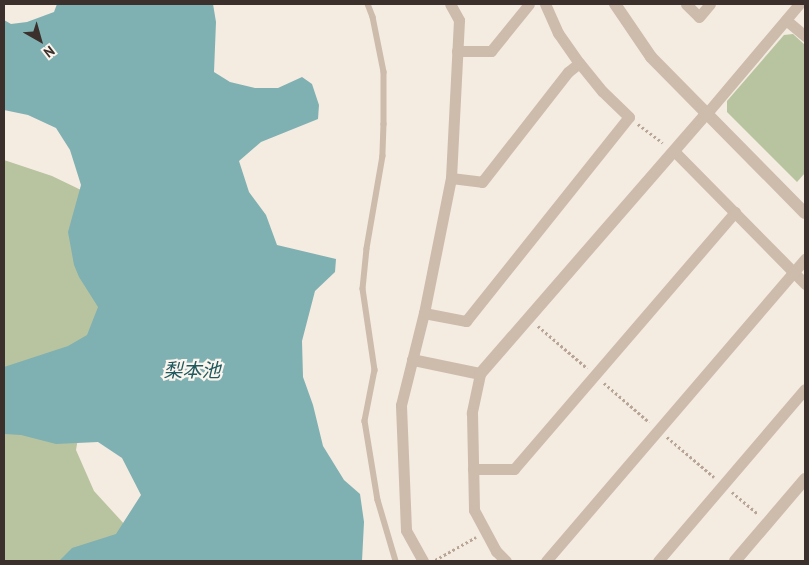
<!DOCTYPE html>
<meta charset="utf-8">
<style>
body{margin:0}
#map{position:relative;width:809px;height:565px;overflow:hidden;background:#f4ebe1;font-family:"PT Sans","Noto Sans JP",sans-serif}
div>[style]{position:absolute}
.green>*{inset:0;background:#b8c4a0}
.water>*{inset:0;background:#7fb0b2}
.path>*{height:2.5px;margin-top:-1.25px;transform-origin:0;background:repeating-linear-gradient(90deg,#b9a596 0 2.5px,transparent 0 5px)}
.service>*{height:5.5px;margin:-2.75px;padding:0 2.75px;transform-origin:2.75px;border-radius:2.75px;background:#cdbbac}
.minor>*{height:11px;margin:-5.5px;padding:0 5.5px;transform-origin:5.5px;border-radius:5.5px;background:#cdbbac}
.tertiary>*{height:12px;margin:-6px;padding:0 6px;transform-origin:6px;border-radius:6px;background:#cdbbac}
span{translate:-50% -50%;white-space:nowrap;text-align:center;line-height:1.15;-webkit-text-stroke:4.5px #fbf5ee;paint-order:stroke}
.water-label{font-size:19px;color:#1f5a5e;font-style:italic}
.frame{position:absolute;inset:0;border:5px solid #3b302b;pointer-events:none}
.north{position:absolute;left:15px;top:15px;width:50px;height:50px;-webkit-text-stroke:4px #fbf5ee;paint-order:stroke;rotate:142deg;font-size:14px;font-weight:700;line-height:20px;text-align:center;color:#3b302b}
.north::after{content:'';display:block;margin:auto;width:18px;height:22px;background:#3b302b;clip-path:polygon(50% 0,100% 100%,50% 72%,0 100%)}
</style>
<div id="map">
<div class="green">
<i style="clip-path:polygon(793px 34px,805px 45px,805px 173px,797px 182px,727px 112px,727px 101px,784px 35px)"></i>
<i style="clip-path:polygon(4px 160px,52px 176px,81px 190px,112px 236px,76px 450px,94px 491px,126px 526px,126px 561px,4px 561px)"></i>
</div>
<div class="water">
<i style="clip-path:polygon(57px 4px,213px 4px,216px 22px,214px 72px,230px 82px,255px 88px,278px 88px,302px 77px,312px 84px,319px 105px,318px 119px,261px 142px,239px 161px,249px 192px,266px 215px,277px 245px,336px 259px,335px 272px,315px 291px,302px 341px,303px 377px,313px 405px,323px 446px,344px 480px,360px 494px,364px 522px,362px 561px,59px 561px,72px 548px,116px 534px,141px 495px,122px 458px,98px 442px,56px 444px,21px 435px,4px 434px,4px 367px,68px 346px,87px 335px,98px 307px,79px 277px,74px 265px,68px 232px,81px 185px,70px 150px,56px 128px,28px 115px,4px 110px,4px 20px,11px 24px,27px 22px,54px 12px)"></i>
</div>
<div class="path">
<i style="left:638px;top:124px;width:31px;rotate:37deg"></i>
<i style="left:538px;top:326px;width:65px;rotate:40.6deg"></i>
<i style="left:604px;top:383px;width:60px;rotate:40.9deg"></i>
<i style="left:667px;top:437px;width:62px;rotate:40.4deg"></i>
<i style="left:732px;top:492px;width:34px;rotate:40deg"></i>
<i style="left:435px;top:560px;width:47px;rotate:-29.3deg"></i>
</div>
<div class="service">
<i style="left:368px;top:4px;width:14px;rotate:69deg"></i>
<i style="left:373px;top:17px;width:56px;rotate:78.7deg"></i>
<i style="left:384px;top:72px;width:52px;rotate:90deg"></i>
<i style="left:384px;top:124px;width:32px;rotate:92deg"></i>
<i style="left:383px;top:156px;width:94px;rotate:99.8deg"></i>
<i style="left:367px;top:249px;width:40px;rotate:95.7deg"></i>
<i style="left:363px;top:289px;width:82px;rotate:81.6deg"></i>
<i style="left:375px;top:370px;width:52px;rotate:101.1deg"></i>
<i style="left:365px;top:421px;width:80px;rotate:80.7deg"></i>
<i style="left:378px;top:500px;width:64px;rotate:73.6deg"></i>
</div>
<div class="minor">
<i style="left:686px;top:4px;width:18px;rotate:45deg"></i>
<i style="left:699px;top:17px;width:17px;rotate:-50deg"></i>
<i style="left:786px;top:20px;width:25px;rotate:40deg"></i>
<i style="left:457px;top:51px;width:34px"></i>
<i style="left:491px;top:51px;width:60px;rotate:-51deg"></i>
<i style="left:707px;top:113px;width:143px;rotate:-49.8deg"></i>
<i style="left:674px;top:151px;width:187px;rotate:45.4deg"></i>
<i style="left:451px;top:178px;width:31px;rotate:7deg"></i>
<i style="left:482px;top:182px;width:140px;rotate:-52deg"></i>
<i style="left:568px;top:72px;width:14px;rotate:-39deg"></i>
<i style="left:424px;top:313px;width:43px;rotate:10.8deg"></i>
<i style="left:466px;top:321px;width:261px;rotate:-51.4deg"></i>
<i style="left:629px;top:117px;width:37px;rotate:-136deg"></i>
<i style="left:602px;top:91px;width:36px;rotate:-129deg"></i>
<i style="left:579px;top:63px;width:37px;rotate:-125deg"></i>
<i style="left:558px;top:33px;width:32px;rotate:-114deg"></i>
<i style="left:480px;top:374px;width:40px;rotate:102deg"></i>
<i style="left:472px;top:413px;width:97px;rotate:88.8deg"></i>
<i style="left:474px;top:510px;width:47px;rotate:61.8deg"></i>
<i style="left:496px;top:551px;width:14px;rotate:45deg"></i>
<i style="left:473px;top:469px;width:41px"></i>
<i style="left:514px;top:469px;width:339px;rotate:-49.3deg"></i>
<i style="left:423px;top:561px;width:35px;rotate:-119deg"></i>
<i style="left:406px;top:530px;width:125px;rotate:-92.3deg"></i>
<i style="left:401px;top:405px;width:95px;rotate:-76deg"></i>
<i style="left:424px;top:313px;width:138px;rotate:-78.7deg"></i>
<i style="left:451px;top:178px;width:158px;rotate:-87.1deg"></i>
<i style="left:459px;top:20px;width:18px;rotate:-119deg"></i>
<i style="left:546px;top:561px;width:398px;rotate:-49.4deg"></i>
<i style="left:658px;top:561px;width:226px;rotate:-49.5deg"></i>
</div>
<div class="tertiary">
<i style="left:615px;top:4px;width:64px;rotate:55.8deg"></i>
<i style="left:651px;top:57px;width:219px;rotate:45.4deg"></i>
<i style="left:413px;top:360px;width:68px;rotate:11.8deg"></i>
<i style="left:480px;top:374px;width:346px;rotate:-49deg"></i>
<i style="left:735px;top:561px;width:108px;rotate:-49.5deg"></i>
</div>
<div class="water-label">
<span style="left:192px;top:371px">梨本池</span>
</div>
<div class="frame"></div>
<div class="north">N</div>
</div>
